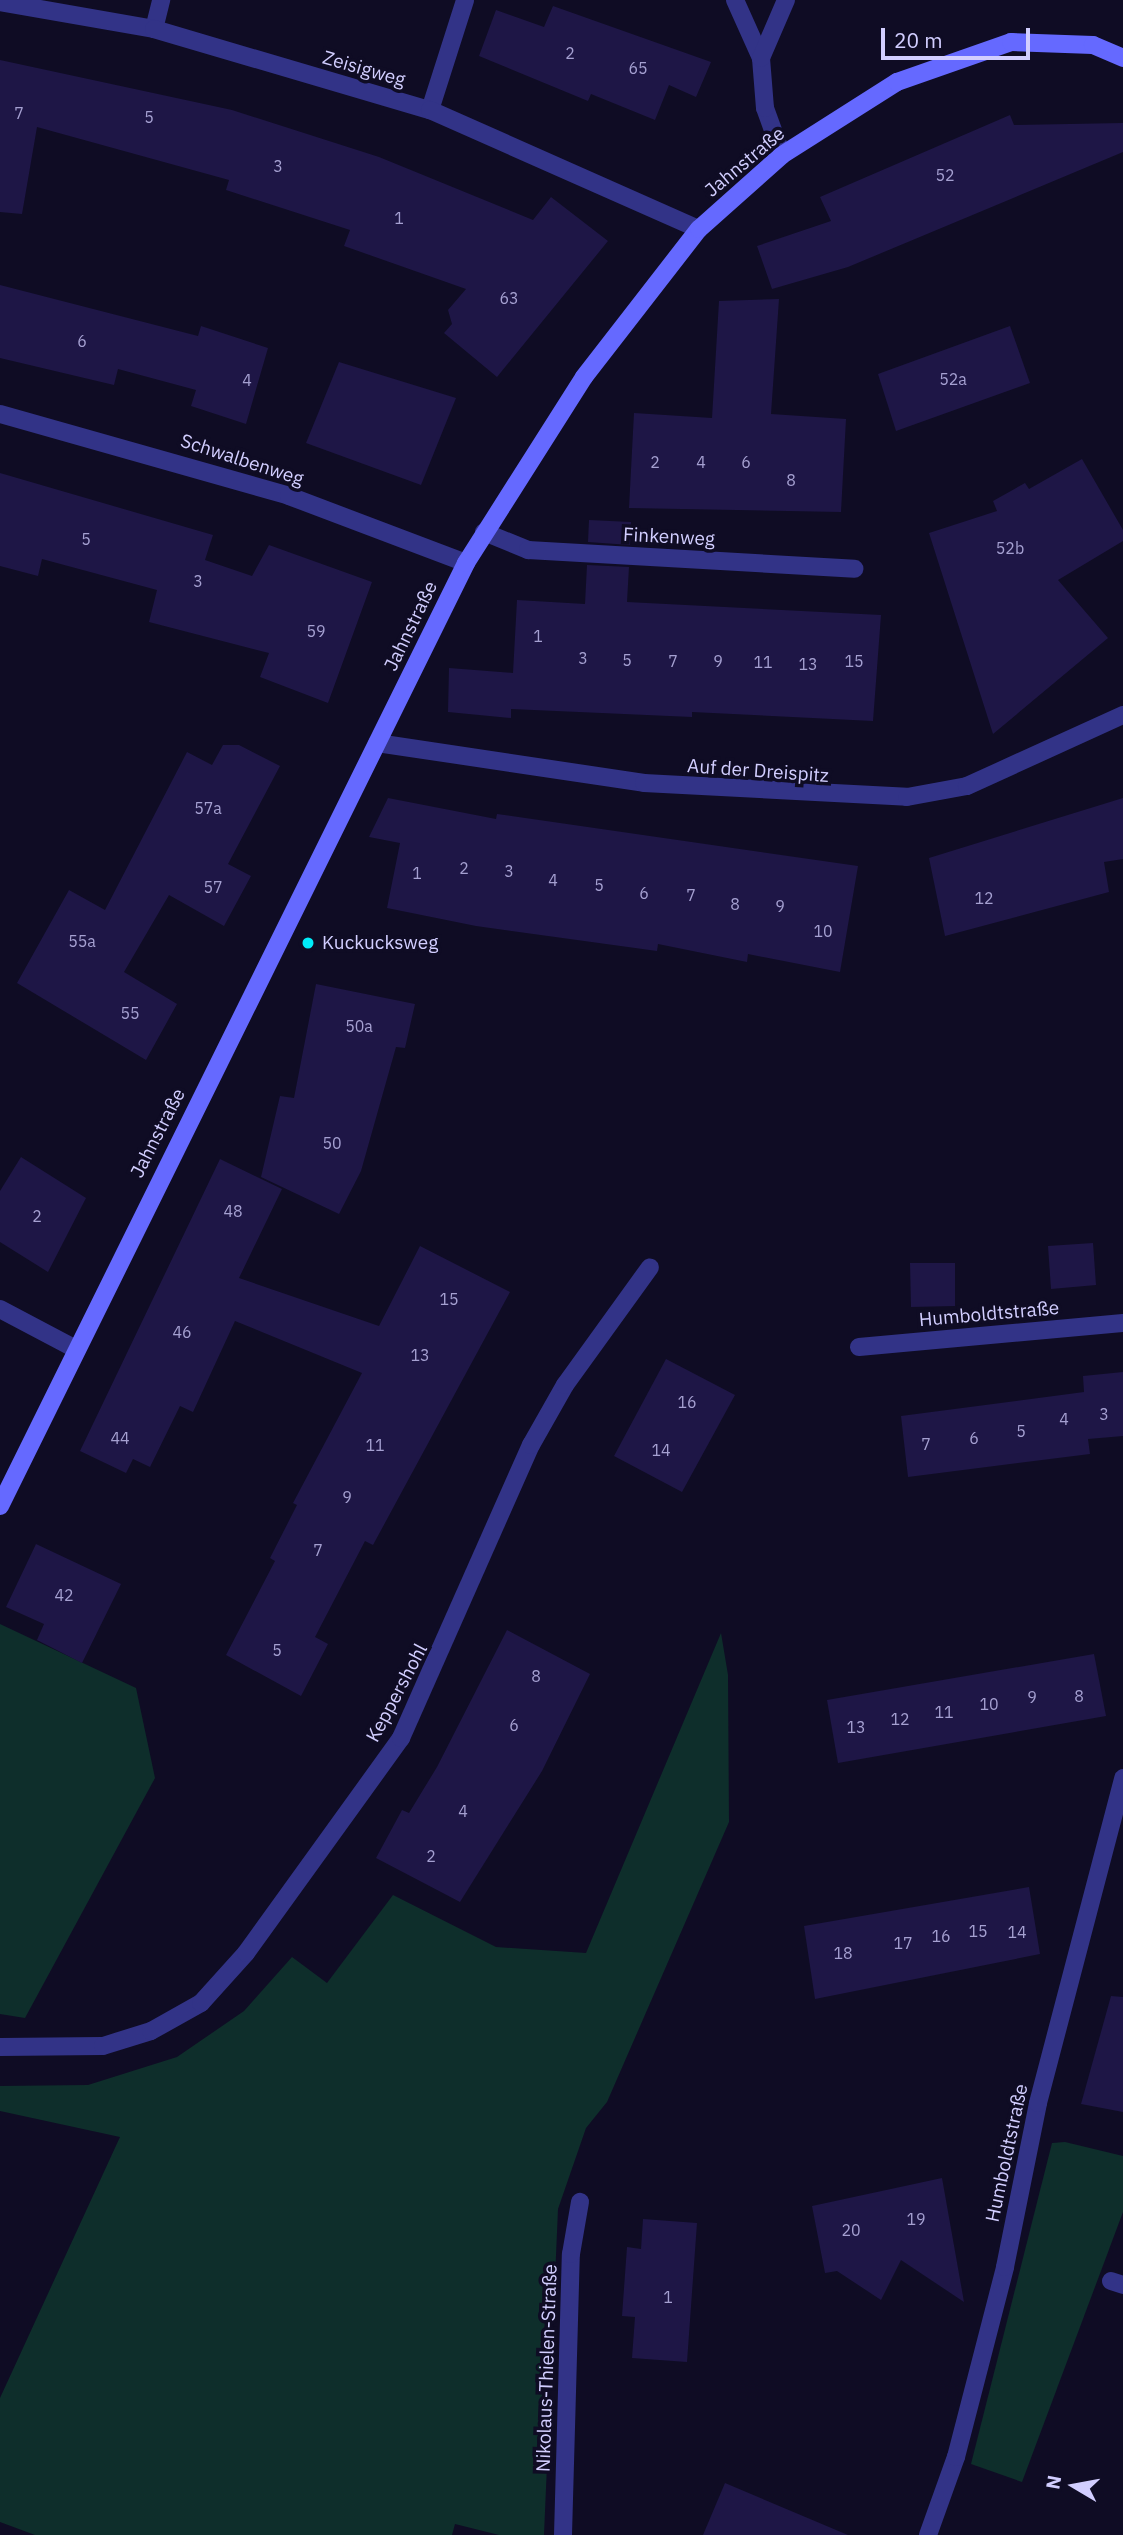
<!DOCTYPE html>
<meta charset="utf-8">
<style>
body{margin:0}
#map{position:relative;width:1123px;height:2535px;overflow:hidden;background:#0f0c24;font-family:"IBM Plex Sans",sans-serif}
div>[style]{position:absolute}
.green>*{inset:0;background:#0e2e2b}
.building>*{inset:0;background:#1e1646}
.lane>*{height:18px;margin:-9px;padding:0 9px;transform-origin:9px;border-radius:9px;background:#323387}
.street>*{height:18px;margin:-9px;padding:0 9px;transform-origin:9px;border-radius:9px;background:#323387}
.secondary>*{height:18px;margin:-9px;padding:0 9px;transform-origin:9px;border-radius:9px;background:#6569ff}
.dots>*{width:19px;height:19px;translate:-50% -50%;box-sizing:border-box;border:4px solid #0f0c24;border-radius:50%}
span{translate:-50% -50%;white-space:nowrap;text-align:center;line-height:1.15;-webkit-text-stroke:7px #0f0c24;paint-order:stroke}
.number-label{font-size:16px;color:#a5a0d1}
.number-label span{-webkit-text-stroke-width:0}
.street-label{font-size:19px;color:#d2ceff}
.poi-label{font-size:19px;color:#d2ceff}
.left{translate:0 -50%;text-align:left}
.north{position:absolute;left:1039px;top:2451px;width:70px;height:70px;-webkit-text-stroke:5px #0f0c24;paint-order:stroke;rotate:280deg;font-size:19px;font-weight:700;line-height:28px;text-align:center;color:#d2ceff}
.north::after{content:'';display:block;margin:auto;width:24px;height:32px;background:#d2ceff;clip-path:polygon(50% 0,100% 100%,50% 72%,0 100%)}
.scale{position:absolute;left:881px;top:28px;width:149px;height:32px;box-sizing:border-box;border:4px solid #d2ceff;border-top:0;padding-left:9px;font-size:21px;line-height:24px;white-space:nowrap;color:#d2ceff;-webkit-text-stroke:5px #0f0c24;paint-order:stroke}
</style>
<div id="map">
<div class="green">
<i style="clip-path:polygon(0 1624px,136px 1688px,155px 1778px,25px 2018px,0 2014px)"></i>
<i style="clip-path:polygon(721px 1633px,728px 1675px,729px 1822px,607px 2102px,586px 2128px,558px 2209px,544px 2535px,499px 2535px,455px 2524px,452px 2535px,35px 2535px,0 2522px,0 2398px,120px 2137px,0 2111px,0 2086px,88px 2085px,177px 2057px,244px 2011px,292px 1957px,327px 1983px,393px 1895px,496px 1947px,586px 1953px)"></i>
<i style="clip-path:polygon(1065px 2142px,1123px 2156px,1123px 2212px,1022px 2482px,971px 2464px,1052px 2143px)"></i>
</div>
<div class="building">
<i style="clip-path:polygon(553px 6px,711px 62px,696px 97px,669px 85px,655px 120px,591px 94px,588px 101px,479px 56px,496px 10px,544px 27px)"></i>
<i style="clip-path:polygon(0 60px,232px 110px,379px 157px,533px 220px,551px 197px,608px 241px,497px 377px,444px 333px,452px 324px,448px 310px,466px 289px,344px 246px,350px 230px,226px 190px,229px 180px,37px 127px,22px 214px,0 212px)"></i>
<i style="clip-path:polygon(1010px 115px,1014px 125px,1123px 123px,1123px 152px,848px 267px,772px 289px,757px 246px,831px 221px,820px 197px)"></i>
<i style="clip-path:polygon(0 285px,198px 336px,201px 326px,268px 348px,246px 424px,191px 406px,196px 390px,118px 369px,114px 385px,0 358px)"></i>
<i style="clip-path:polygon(779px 299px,771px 414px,846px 419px,841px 512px,629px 508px,634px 413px,712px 418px,719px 301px)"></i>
<i style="clip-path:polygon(1010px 326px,1030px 383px,896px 431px,878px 374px)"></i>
<i style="clip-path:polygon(339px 362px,456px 398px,421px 485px,306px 443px)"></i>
<i style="clip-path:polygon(1082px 459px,1123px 530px,1123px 541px,1058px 580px,1108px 638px,993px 734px,929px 533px,997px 511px,993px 501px,1025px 483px,1029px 489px)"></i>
<i style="clip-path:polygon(0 473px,213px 535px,205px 560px,252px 576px,269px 545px,372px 582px,328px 703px,260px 677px,269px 653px,149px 622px,157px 590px,42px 559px,38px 576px,0 566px)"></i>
<i style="clip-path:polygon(589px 520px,631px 522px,630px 545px,588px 542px)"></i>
<i style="clip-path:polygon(587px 565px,629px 567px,627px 602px,881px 615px,873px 721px,692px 712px,692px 717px,511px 709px,511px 718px,448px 712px,449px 668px,513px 673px,517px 600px,585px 604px)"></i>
<i style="clip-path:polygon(223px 745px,239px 745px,280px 766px,228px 864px,251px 876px,224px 926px,169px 895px,124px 972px,177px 1004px,146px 1060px,17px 983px,69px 890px,105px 910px,187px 752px,212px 765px)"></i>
<i style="clip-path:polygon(388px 798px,496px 819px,497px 814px,858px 866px,840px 972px,748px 954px,747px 962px,658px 944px,657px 951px,476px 926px,387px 908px,400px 843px,369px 837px)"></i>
<i style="clip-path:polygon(1123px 798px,1123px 859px,1104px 862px,1109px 892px,945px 936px,929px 858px)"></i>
<i style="clip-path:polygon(316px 984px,415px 1004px,405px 1048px,396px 1047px,361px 1171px,339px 1214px,261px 1177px,280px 1096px,294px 1098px)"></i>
<i style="clip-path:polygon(21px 1157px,86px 1198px,48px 1272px,0 1242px,0 1191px)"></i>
<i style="clip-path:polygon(220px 1159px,282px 1189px,239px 1278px,379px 1326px,420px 1246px,510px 1292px,373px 1545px,365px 1541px,315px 1637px,328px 1644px,301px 1696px,226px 1655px,275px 1561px,270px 1558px,297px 1505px,293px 1503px,362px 1373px,235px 1321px,193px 1412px,180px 1406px,150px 1467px,133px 1459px,126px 1473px,80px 1451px)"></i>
<i style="clip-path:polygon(1093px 1243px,1096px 1285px,1051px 1289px,1048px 1246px)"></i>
<i style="clip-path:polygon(910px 1263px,955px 1263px,955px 1306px,911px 1307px)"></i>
<i style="clip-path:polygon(666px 1359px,735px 1395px,682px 1492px,614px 1456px)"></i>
<i style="clip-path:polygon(1123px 1372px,1123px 1436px,1088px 1439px,1090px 1454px,908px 1477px,901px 1416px,1084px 1392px,1083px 1376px)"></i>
<i style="clip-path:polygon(36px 1544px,121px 1584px,82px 1663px,37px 1640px,44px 1624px,6px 1607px)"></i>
<i style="clip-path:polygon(507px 1630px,590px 1674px,542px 1771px,460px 1902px,376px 1858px,402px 1810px,409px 1813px,437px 1767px)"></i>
<i style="clip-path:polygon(1094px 1654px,1106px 1716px,838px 1763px,827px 1700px)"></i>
<i style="clip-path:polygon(1029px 1887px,1040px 1954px,815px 1999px,804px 1926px)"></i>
<i style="clip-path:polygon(1111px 1996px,1123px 1997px,1123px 2112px,1081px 2104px)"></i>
<i style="clip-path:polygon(942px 2178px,964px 2302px,901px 2260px,881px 2300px,837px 2271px,825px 2273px,812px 2206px)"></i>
<i style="clip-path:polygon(643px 2219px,697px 2223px,687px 2362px,632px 2358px,635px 2317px,622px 2316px,627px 2247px,641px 2249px)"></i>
<i style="clip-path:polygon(725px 2483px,848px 2535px,703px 2535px)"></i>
</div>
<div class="lane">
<i style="left:735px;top:0;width:64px;rotate:65.9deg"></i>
<i style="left:154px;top:29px;width:30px;rotate:-76deg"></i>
<i style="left:430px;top:110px;width:115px;rotate:-72.3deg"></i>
<i style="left:1111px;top:2281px;width:13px;rotate:18deg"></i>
<i style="left:563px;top:2535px;width:281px;rotate:-88.4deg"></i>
<i style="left:571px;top:2254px;width:53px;rotate:-80.2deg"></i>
</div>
<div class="street">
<i style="left:0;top:2px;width:156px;rotate:9.9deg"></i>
<i style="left:154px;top:29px;width:288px;rotate:16.4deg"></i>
<i style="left:430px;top:110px;width:294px;rotate:23.9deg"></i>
<i style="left:782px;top:155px;width:50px;rotate:-109.9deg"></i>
<i style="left:765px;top:108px;width:50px;rotate:-94.6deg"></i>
<i style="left:761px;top:58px;width:63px;rotate:-66.7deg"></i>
<i style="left:0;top:414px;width:300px;rotate:15.8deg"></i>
<i style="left:289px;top:496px;width:189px;rotate:20.7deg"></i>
<i style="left:484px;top:532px;width:48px;rotate:22.2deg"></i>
<i style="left:528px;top:550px;width:327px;rotate:3.3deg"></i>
<i style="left:377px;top:743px;width:270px;rotate:8.5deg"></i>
<i style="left:644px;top:783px;width:263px;rotate:3deg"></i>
<i style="left:907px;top:797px;width:61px;rotate:-10.4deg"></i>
<i style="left:967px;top:786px;width:171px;rotate:-24.5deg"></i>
<i style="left:0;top:1309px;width:84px;rotate:27.8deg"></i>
<i style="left:859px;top:1347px;width:265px;rotate:-5.2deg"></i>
<i style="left:0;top:2047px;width:103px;rotate:-0.6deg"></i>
<i style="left:103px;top:2046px;width:50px;rotate:-17.4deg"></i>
<i style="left:151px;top:2031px;width:57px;rotate:-29.2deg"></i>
<i style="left:201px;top:2003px;width:67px;rotate:-48deg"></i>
<i style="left:246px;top:1953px;width:265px;rotate:-54.2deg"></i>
<i style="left:401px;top:1738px;width:321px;rotate:-66.1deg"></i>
<i style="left:531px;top:1445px;width:69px;rotate:-60.5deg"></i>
<i style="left:565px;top:1385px;width:145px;rotate:-54.2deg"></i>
<i style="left:928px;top:2535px;width:83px;rotate:-70.3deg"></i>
<i style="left:956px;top:2457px;width:196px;rotate:-75.5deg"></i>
<i style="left:1005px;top:2267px;width:167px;rotate:-78.6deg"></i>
<i style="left:1038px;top:2103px;width:336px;rotate:-75.3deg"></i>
</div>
<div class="secondary">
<i style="left:0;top:1506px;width:1052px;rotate:-63.7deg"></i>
<i style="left:466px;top:563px;width:220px;rotate:-57.6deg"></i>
<i style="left:584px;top:377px;width:187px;rotate:-52.2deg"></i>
<i style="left:699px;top:229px;width:111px;rotate:-41.7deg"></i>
<i style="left:782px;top:155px;width:136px;rotate:-32.4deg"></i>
<i style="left:897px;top:82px;width:121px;rotate:-19.3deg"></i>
<i style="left:1011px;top:42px;width:82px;rotate:2.1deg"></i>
<i style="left:1093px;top:45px;width:33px;rotate:23deg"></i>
</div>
<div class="dots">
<i style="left:308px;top:943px;background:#00ecf9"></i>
</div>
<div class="number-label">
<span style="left:570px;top:53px">2</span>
<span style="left:638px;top:68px">65</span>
<span style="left:19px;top:113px">7</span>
<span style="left:149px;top:117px">5</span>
<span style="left:278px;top:166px">3</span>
<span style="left:945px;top:175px">52</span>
<span style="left:399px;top:218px">1</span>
<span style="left:509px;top:298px">63</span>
<span style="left:82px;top:341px">6</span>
<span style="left:953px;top:379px">52a</span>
<span style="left:247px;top:380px">4</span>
<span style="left:655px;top:462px">2</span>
<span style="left:701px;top:462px">4</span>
<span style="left:746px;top:462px">6</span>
<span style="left:791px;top:480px">8</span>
<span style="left:86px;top:539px">5</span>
<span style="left:1010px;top:548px">52b</span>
<span style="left:198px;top:581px">3</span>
<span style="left:316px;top:631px">59</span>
<span style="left:538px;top:636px">1</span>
<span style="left:583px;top:658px">3</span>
<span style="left:627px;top:660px">5</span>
<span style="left:673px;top:661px">7</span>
<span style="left:718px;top:661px">9</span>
<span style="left:854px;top:661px">15</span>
<span style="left:763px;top:662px">11</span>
<span style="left:808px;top:664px">13</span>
<span style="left:208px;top:808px">57a</span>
<span style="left:464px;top:868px">2</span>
<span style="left:509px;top:871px">3</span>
<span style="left:417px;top:873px">1</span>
<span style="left:553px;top:880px">4</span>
<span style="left:599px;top:885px">5</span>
<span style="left:213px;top:887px">57</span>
<span style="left:644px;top:893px">6</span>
<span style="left:691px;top:895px">7</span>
<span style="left:984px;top:898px">12</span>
<span style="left:735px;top:904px">8</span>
<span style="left:780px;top:906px">9</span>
<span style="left:823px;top:931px">10</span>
<span style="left:82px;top:941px">55a</span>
<span style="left:130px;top:1013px">55</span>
<span style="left:359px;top:1026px">50a</span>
<span style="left:332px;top:1143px">50</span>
<span style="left:233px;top:1211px">48</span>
<span style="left:37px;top:1216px">2</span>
<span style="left:449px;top:1299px">15</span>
<span style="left:182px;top:1332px">46</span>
<span style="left:420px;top:1355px">13</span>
<span style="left:687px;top:1402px">16</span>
<span style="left:1104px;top:1414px">3</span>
<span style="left:1064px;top:1419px">4</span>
<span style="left:1021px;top:1431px">5</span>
<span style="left:120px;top:1438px">44</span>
<span style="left:974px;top:1438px">6</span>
<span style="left:926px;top:1444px">7</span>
<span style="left:375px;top:1445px">11</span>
<span style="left:661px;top:1450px">14</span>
<span style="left:347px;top:1497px">9</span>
<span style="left:318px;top:1550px">7</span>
<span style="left:64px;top:1595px">42</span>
<span style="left:277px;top:1650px">5</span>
<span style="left:536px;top:1676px">8</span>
<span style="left:1079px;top:1696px">8</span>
<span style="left:1032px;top:1697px">9</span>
<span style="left:989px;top:1704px">10</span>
<span style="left:944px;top:1712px">11</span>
<span style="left:900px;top:1719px">12</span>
<span style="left:514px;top:1725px">6</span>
<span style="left:856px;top:1727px">13</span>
<span style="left:463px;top:1811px">4</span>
<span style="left:431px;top:1856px">2</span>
<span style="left:978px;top:1931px">15</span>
<span style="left:1017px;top:1932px">14</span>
<span style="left:941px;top:1936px">16</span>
<span style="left:903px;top:1943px">17</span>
<span style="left:843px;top:1953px">18</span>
<span style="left:916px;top:2219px">19</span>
<span style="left:851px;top:2230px">20</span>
<span style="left:668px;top:2297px">1</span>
</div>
<div class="street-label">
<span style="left:364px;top:69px;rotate:16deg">Zeisigweg</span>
<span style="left:745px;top:162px;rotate:-40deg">Jahnstraße</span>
<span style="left:242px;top:460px;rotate:18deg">Schwalbenweg</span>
<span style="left:669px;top:537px;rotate:3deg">Finkenweg</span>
<span style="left:411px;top:626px;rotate:-64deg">Jahnstraße</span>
<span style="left:758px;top:771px;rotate:4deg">Auf der Dreispitz</span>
<span style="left:158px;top:1133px;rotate:-63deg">Jahnstraße</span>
<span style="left:989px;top:1314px;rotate:-5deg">Humboldtstraße</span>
<span style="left:397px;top:1693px;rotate:-62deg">Keppershohl</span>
<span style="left:1007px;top:2153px;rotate:-78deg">Humboldtstraße</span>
<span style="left:547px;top:2368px;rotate:-88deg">Nikolaus-Thielen-Straße</span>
</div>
<div class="poi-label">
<span class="left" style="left:322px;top:943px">Kuckucksweg</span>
</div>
<div class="north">N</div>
<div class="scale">20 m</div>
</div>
